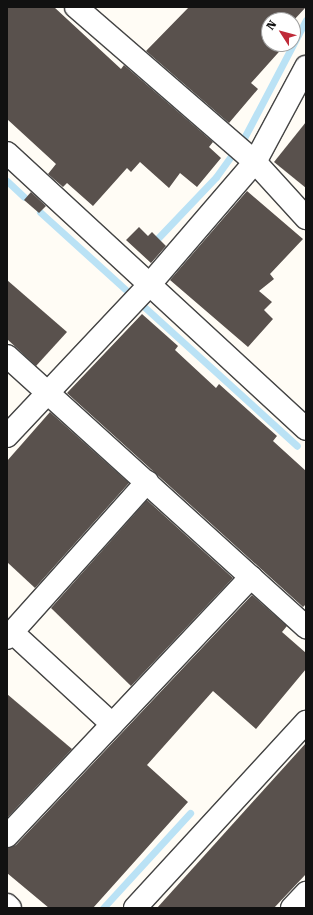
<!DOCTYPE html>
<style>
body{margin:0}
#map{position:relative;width:313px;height:915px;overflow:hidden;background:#fffcf5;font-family:"Roboto Serif",serif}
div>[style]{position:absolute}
.stream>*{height:7px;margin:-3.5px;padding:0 3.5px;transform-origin:3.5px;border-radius:3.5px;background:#bae2f5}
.building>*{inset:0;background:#59514d}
.roads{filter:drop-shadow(1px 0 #444) drop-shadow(-1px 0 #444) drop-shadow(0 1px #444) drop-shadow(0 -1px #444)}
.street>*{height:22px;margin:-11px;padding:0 11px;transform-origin:11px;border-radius:11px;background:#fff}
span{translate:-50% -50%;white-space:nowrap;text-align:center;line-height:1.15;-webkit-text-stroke:4px #fff;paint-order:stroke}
.frame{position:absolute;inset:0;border:8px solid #111;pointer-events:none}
.north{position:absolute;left:261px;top:12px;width:40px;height:40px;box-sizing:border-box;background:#fff;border:1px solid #a0a0a0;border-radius:50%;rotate:306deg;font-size:11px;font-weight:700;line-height:16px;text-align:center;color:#111}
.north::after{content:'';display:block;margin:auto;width:14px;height:18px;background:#bf2b39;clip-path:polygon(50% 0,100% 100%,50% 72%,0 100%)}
</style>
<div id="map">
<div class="stream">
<i style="left:7px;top:181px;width:23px;rotate:43deg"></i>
<i style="left:40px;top:212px;width:115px;rotate:42.2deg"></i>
<i style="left:158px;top:238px;width:84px;rotate:-46.4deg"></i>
<i style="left:216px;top:177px;width:48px;rotate:-54.3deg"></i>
<i style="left:244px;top:138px;width:133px;rotate:-62.3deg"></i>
<i style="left:140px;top:303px;width:212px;rotate:42.3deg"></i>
<i style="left:103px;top:908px;width:129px;rotate:-47.5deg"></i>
</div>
<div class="building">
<i style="clip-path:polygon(7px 7px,54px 7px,121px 69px,124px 65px,213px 142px,209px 147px,221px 158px,197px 187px,180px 173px,169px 188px,140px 162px,131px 172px,127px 168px,93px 206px,67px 183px,63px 187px,48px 174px,56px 164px,7px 119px)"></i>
<i style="clip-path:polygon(189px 7px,306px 7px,293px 21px,269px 20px,269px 44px,286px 44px,251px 83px,258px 89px,229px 123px,146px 51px)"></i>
<i style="clip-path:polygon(306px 122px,306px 188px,274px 162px)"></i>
<i style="clip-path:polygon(247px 191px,303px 239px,270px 274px,274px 279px,259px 291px,272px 302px,264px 310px,273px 319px,248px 347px,170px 280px)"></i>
<i style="clip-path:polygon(31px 192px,46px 206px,39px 213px,24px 200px)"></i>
<i style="clip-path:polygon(139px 227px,148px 236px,152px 232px,166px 246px,151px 263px,126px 240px)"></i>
<i style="clip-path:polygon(7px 280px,67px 332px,36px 366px,7px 339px)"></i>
<i style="clip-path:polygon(142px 314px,178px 346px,175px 350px,216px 388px,219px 384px,277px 436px,273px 441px,306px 471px,306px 604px,303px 607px,67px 393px)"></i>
<i style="clip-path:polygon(50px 412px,129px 483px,35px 588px,7px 562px,7px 461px)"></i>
<i style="clip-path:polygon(147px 500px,233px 578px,131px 686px,51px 608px)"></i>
<i style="clip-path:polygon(252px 595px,287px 626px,282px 632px,306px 653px,306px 669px,256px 729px,213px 691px,147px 765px,188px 802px,93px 908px,49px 908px,7px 873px,7px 848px,16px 845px)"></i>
<i style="clip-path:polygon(7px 694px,72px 749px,7px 818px)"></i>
<i style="clip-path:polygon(306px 743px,306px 874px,274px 908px,157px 908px)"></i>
</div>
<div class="roads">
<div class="street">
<i style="left:76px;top:7px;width:237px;rotate:40.9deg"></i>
<i style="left:255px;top:162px;width:76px;rotate:47.7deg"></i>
<i style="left:7px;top:153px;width:407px;rotate:42.7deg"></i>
<i style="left:7px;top:356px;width:404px;rotate:42.2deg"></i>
<i style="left:7px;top:436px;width:209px;rotate:-46.7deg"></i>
<i style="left:150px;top:284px;width:161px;rotate:-49.3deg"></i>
<i style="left:255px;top:162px;width:108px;rotate:-61.8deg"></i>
<i style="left:12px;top:632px;width:136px;rotate:42.6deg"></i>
<i style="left:7px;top:638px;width:210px;rotate:-48.1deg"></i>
<i style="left:7px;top:836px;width:356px;rotate:-46.7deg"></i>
<i style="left:7px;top:905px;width:4px;rotate:45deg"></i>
<i style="left:135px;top:908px;width:253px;rotate:-47.4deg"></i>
<i style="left:292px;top:908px;width:21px;rotate:-47deg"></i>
</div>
</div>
<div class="frame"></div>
<div class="north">N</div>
</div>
